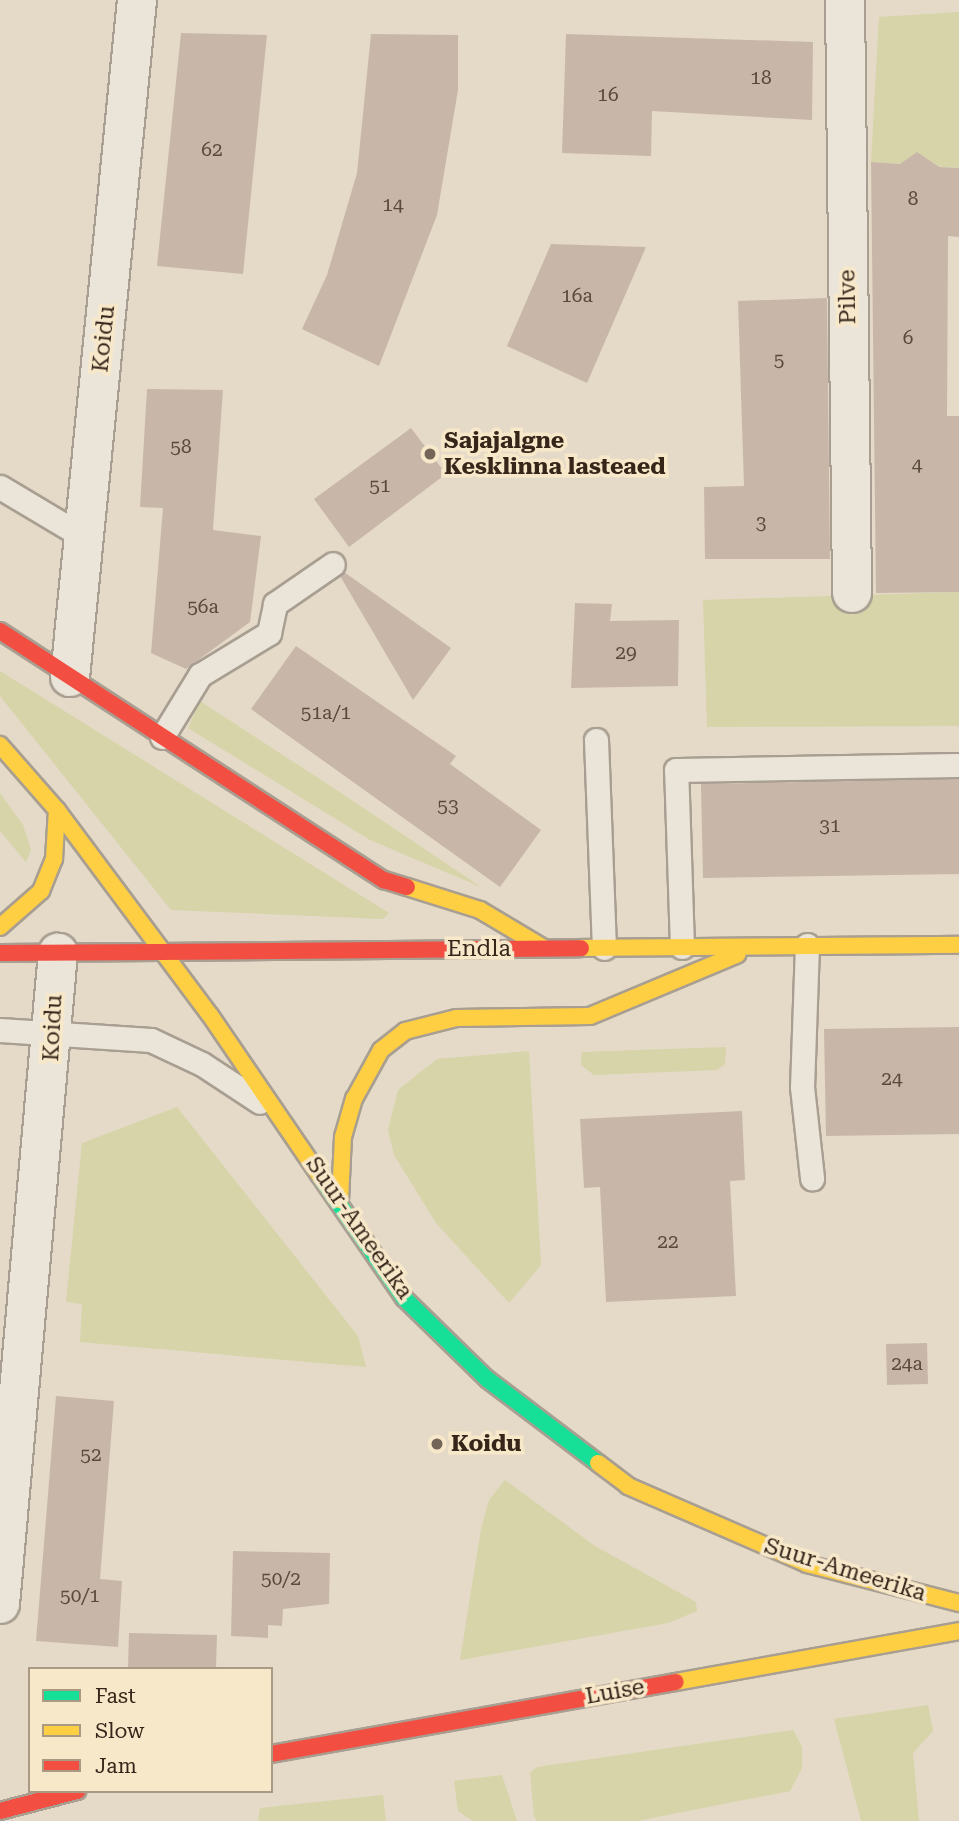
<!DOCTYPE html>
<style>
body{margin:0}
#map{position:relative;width:959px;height:1821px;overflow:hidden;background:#e4dac7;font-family:"Roboto Serif",serif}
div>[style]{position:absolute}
.green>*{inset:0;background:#d6d4a8}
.building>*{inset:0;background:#c8b7a8}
.roads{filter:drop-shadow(2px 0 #a89e91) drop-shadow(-2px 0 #a89e91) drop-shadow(0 2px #a89e91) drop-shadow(0 -2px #a89e91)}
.lane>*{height:23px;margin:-11.5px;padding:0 11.5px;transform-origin:11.5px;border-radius:11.5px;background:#ebe5d9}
.street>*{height:38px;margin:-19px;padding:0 19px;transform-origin:19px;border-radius:19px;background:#ebe5d9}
.fast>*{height:16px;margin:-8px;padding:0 8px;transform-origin:8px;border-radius:8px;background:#16e098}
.slow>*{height:16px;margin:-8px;padding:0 8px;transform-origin:8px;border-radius:8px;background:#ffcf43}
.jam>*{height:16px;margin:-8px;padding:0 8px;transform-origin:8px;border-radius:8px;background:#f24e42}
.dots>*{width:19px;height:19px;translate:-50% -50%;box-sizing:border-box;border:4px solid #f8e8ca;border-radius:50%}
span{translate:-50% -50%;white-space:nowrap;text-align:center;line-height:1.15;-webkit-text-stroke:7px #f8e8ca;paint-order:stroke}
.number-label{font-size:19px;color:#5a4a3e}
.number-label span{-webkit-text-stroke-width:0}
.street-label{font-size:23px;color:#36261a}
.poi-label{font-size:23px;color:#36261a;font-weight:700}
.left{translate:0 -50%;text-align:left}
.legend{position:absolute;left:28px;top:1667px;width:245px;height:126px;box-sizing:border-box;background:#f8e8ca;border:2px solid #aa9a84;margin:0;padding:9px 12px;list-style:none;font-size:21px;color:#36261a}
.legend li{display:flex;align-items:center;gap:14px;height:35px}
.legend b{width:35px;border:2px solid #aa9a84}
</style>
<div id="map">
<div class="green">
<i style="clip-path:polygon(959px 12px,959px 168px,931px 166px,919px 155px,904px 164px,871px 162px,879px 17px)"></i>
<i style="clip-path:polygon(959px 592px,959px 726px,707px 727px,703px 600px)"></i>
<i style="clip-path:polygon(0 671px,389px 913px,383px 919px,171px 910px,0 696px)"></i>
<i style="clip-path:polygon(200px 701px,338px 791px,481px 887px,370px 840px,188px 728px)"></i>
<i style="clip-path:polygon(0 793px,23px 825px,31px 850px,26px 862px,0 831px)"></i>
<i style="clip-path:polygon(726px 1047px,725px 1064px,717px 1070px,594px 1075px,581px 1065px,582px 1052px)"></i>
<i style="clip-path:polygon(529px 1051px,541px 1265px,509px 1303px,436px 1223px,394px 1155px,388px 1130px,398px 1090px,437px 1059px)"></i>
<i style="clip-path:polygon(177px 1107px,358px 1336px,366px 1367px,80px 1342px,82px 1304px,66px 1302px,82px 1143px)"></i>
<i style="clip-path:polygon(505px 1480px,595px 1546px,696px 1602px,697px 1611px,668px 1623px,460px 1660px,481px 1529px,489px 1500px)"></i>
<i style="clip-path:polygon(928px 1705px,933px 1731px,913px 1753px,919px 1821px,861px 1821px,834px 1719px)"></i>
<i style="clip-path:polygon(793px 1730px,802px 1747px,802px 1768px,790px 1791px,637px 1821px,537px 1821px,534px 1816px,530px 1773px,537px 1767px)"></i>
<i style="clip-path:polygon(502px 1775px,517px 1821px,473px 1821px,458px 1811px,454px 1781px)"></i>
<i style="clip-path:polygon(383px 1795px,386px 1821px,258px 1821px,260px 1808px)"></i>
</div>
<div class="building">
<i style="clip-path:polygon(181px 33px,267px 35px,243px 274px,157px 266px)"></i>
<i style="clip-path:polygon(371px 34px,458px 35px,458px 90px,437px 215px,379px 366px,302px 329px,327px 275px,357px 173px)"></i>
<i style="clip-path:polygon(566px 34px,813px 42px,812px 120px,652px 111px,651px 156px,562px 153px)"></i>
<i style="clip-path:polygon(917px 152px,939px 167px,959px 168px,959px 237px,948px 236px,947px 416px,959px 416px,959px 592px,876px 593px,871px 162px,900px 164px)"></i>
<i style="clip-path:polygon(551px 244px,646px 247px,587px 383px,507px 346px)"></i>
<i style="clip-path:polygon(827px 298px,830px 559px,705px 559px,704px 487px,744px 486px,738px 301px)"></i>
<i style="clip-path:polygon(147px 389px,223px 390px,213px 530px,261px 536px,250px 622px,186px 669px,151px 653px,163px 508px,140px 507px)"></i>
<i style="clip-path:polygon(411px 428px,446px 474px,349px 547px,314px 499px)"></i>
<i style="clip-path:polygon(344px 572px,451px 648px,413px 700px,340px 576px)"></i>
<i style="clip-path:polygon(575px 603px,612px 604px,610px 621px,679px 620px,678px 686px,571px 688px)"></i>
<i style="clip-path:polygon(296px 646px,456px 756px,450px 764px,541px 830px,500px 887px,251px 709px)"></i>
<i style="clip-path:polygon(959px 779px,959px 874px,703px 878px,701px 784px)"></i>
<i style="clip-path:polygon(959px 1027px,959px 1134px,826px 1136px,824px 1029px)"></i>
<i style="clip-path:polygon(742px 1111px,745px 1180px,730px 1181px,736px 1296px,606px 1302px,600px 1187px,584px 1188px,580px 1119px)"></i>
<i style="clip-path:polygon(927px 1343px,928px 1384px,887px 1385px,886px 1344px)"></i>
<i style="clip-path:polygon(56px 1396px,114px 1401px,100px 1579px,122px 1581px,118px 1647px,36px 1641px)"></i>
<i style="clip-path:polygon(233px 1551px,330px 1553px,329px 1604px,283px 1609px,282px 1626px,268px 1625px,268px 1638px,231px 1636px)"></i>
<i style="clip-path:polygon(129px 1633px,217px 1635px,216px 1669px,128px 1669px)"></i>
</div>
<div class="roads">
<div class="lane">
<i style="left:0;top:487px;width:98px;rotate:30.8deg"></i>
<i style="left:162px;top:737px;width:73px;rotate:-58.5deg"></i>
<i style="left:200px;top:675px;width:81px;rotate:-31.3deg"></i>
<i style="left:269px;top:633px;width:30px;rotate:-78deg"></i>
<i style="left:275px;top:604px;width:70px;rotate:-34.6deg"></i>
<i style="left:596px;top:740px;width:208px;rotate:87.8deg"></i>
<i style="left:807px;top:945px;width:142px;rotate:92deg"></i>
<i style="left:802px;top:1087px;width:92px;rotate:83.7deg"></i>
<i style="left:682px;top:947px;width:177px;rotate:-91.9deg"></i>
<i style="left:676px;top:770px;width:283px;rotate:-1deg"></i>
<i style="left:0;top:1030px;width:151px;rotate:3.8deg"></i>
<i style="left:151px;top:1040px;width:56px;rotate:25.2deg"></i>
<i style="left:202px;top:1064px;width:69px;rotate:33.2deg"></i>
</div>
<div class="street">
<i style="left:845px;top:0;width:593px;rotate:89.32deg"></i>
<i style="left:70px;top:677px;width:680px;rotate:-84.35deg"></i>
<i style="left:0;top:1604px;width:654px;rotate:-84.91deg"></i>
</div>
<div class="fast">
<i style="left:320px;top:1176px;width:148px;rotate:55.5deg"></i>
<i style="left:404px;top:1298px;width:116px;rotate:44.3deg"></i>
<i style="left:487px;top:1379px;width:139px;rotate:37.1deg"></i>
</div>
<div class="slow">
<i style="left:0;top:745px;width:86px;rotate:48.8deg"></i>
<i style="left:57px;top:810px;width:256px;rotate:53.3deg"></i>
<i style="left:210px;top:1015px;width:195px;rotate:55.7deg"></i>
<i style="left:407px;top:887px;width:77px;rotate:17.5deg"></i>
<i style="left:480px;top:910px;width:74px;rotate:30.7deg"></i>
<i style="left:0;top:927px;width:55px;rotate:-41.3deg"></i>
<i style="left:41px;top:891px;width:35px;rotate:-68deg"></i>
<i style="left:54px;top:859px;width:49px;rotate:-86.5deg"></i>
<i style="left:581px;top:948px;width:378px;rotate:-0.5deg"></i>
<i style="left:340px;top:1200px;width:63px;rotate:-87.3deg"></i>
<i style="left:343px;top:1137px;width:40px;rotate:-74deg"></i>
<i style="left:354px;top:1099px;width:56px;rotate:-61.1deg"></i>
<i style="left:381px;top:1050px;width:31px;rotate:-38deg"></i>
<i style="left:405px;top:1031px;width:53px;rotate:-14.3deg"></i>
<i style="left:456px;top:1018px;width:134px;rotate:-0.9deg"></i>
<i style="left:590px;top:1016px;width:160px;rotate:-22.7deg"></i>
<i style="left:598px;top:1463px;width:38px;rotate:37deg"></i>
<i style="left:628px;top:1486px;width:195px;rotate:23.5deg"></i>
<i style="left:807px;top:1564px;width:157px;rotate:14.4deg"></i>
<i style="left:676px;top:1682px;width:288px;rotate:-10.2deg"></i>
</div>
<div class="jam">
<i style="left:0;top:631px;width:458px;rotate:33deg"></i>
<i style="left:384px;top:880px;width:24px;rotate:17deg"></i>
<i style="left:159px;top:952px;width:422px;rotate:-0.5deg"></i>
<i style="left:0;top:953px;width:159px;rotate:-0.4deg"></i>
<i style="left:271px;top:1754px;width:411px;rotate:-10.1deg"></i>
<i style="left:0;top:1811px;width:80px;rotate:-14.6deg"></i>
</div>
</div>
<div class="dots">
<i style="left:430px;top:454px;background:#736557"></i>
<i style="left:437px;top:1444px;background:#736557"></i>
</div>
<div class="number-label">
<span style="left:761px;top:78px">18</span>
<span style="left:608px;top:95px">16</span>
<span style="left:212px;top:150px">62</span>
<span style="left:913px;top:199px">8</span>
<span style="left:393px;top:205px">14</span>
<span style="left:577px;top:296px">16a</span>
<span style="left:908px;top:338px">6</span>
<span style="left:779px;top:360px">5</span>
<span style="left:181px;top:447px">58</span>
<span style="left:917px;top:465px">4</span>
<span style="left:380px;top:486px">51</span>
<span style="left:761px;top:523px">3</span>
<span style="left:203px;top:607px">56a</span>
<span style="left:626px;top:653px">29</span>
<span style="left:326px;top:713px">51a/1</span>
<span style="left:448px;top:806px">53</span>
<span style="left:830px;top:826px">31</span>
<span style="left:892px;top:1079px">24</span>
<span style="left:668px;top:1242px">22</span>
<span style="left:907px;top:1364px">24a</span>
<span style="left:91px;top:1455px">52</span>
<span style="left:281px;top:1579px">50/2</span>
<span style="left:80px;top:1596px">50/1</span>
</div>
<div class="street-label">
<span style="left:848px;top:297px;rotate:-91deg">Pilve</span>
<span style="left:104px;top:339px;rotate:-84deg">Koidu</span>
<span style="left:479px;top:949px">Endla</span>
<span style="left:53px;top:1028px;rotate:-87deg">Koidu</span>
<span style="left:359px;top:1228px;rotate:55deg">Suur-Ameerika</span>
<span style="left:845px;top:1570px;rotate:17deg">Suur-Ameerika</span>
<span style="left:615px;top:1692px;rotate:-10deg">Luise</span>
</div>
<div class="poi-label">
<span class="left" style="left:444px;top:454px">Sajajalgne<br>Kesklinna lasteaed</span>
<span class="left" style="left:451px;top:1444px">Koidu</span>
</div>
<ul class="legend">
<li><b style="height:9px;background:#16e098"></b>Fast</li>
<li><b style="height:9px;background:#ffcf43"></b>Slow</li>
<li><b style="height:9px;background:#f24e42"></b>Jam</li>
</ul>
</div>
